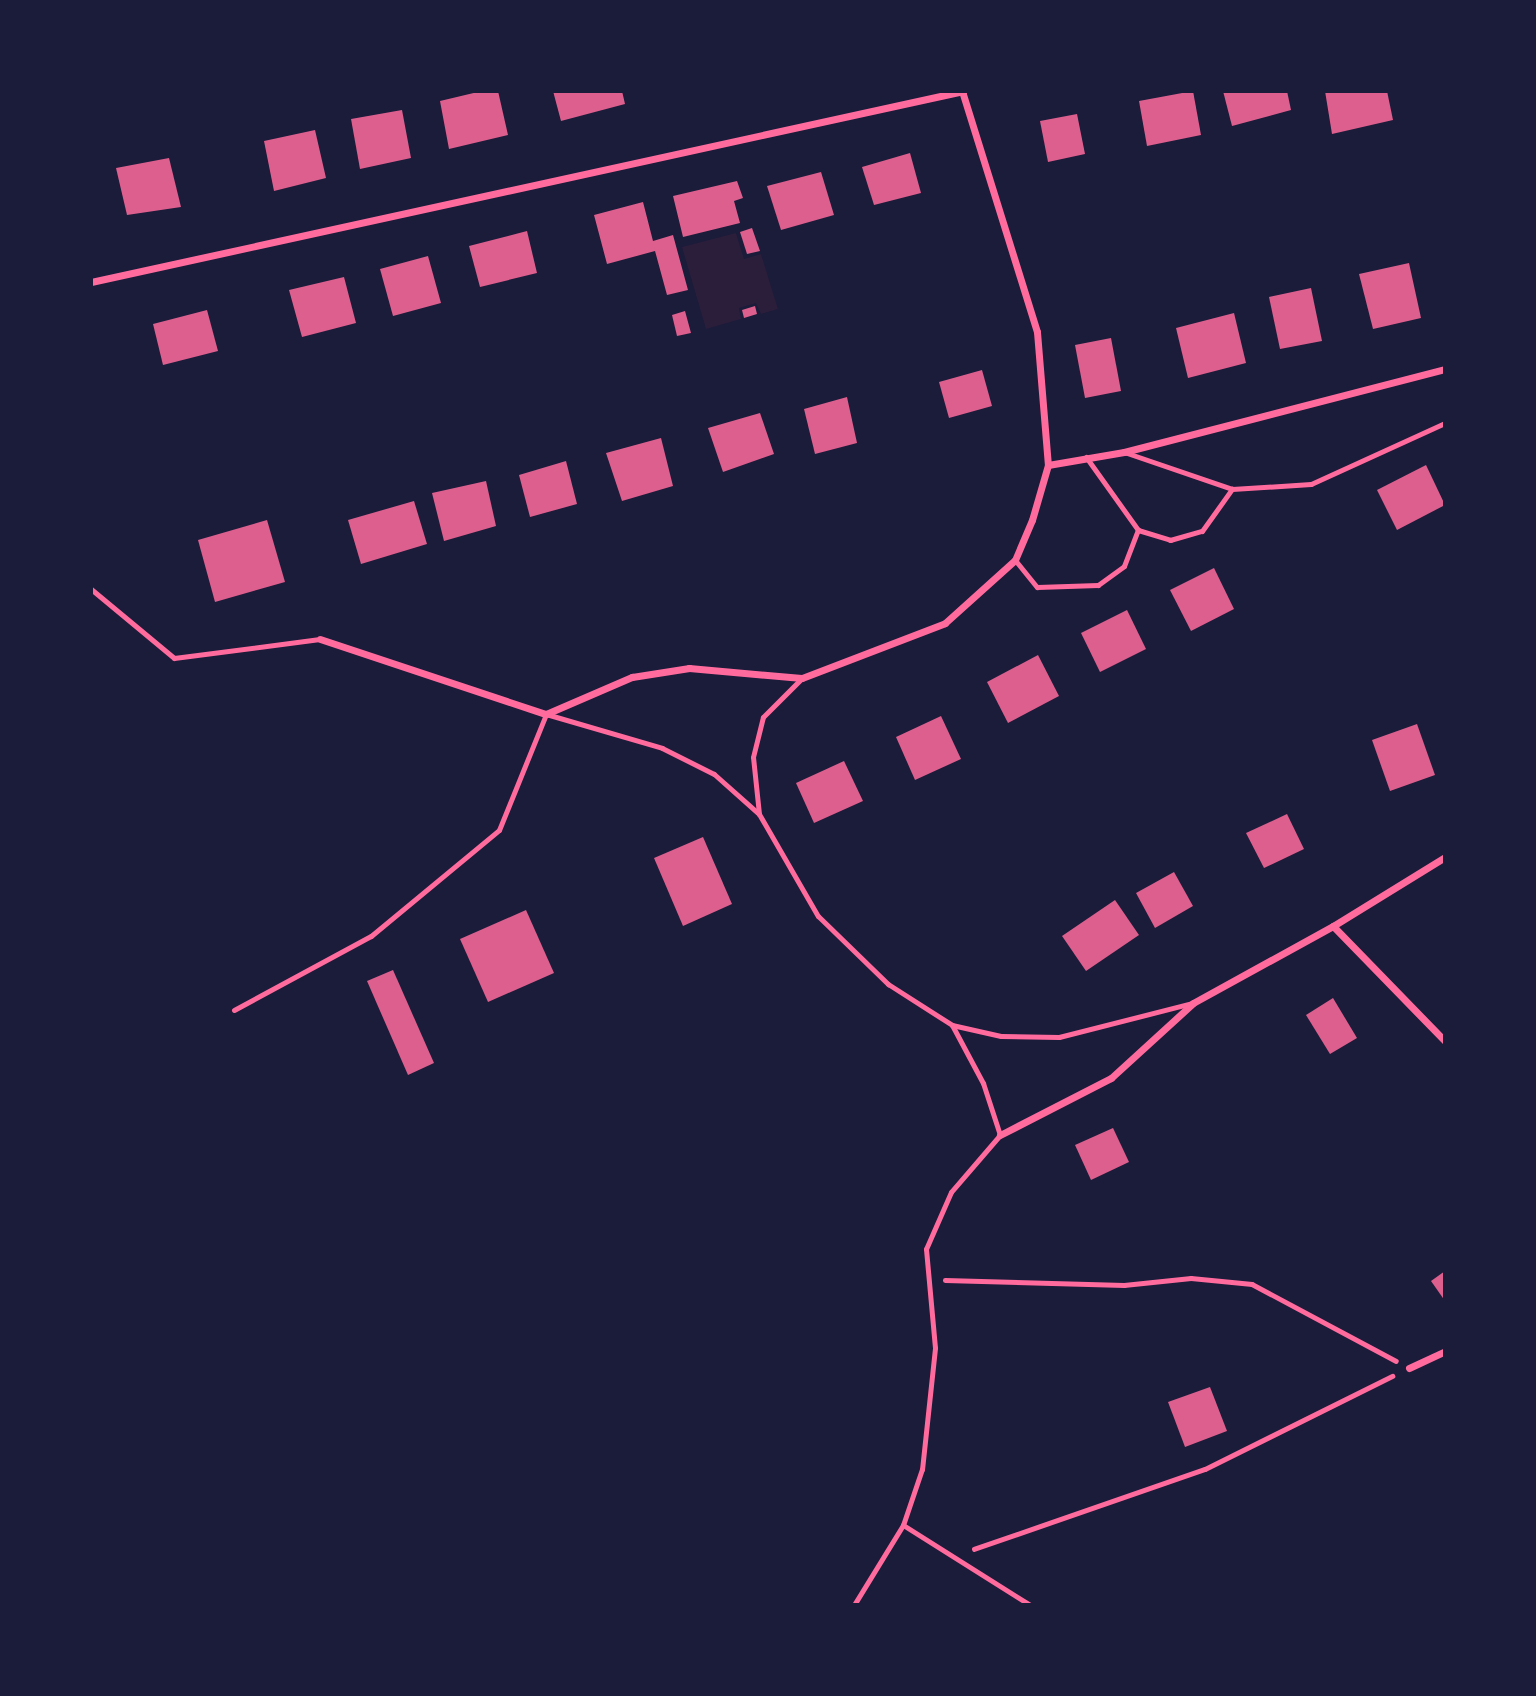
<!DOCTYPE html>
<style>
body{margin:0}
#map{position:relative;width:1536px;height:1696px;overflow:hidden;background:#1b1b3a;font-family:Mulish,sans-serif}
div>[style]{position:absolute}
.green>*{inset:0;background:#2a1e3b}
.building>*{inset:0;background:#dd5f8e}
.path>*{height:4.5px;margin:-2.25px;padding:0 2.25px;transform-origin:2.25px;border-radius:2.25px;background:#ff6b9d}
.service>*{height:5px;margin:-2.5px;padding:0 2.5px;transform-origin:2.5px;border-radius:2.5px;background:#ff6b9d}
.minor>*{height:7px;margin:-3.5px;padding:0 3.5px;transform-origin:3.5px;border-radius:3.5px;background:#ff6b9d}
span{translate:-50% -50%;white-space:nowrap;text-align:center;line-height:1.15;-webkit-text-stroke:5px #1b1b3a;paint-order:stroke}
.frame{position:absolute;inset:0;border:93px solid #1b1b3a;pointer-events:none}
</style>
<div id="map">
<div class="green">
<i style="clip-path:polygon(736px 233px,744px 259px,761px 254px,778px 309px,761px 314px,756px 303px,739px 308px,741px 319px,706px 329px,682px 247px)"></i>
</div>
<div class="building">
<i style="clip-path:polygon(482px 91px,498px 91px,508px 135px,449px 149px,440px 101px)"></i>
<i style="clip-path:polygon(553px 91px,622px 91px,625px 104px,561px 121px)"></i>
<i style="clip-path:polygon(1193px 91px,1201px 135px,1147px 146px,1139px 101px)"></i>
<i style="clip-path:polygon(1223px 91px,1287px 91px,1291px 110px,1232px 126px)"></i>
<i style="clip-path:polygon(1325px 91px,1387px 91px,1393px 120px,1332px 134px)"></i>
<i style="clip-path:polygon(402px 110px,411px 158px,360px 169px,351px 119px)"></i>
<i style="clip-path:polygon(1077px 114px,1085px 154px,1048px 162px,1040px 121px)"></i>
<i style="clip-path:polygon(315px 130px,326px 178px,274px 191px,264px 141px)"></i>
<i style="clip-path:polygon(910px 153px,921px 193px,874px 205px,862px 167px)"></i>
<i style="clip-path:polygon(169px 158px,181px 207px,127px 215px,116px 168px)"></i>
<i style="clip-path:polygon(821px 172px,834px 215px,781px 230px,767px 186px)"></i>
<i style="clip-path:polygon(737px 181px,743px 198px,734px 201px,740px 223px,683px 237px,673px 196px)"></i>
<i style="clip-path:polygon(643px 202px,653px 241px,673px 235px,688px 290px,667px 295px,655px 251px,607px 264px,594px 215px)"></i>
<i style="clip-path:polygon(752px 228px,760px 251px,747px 254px,740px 232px)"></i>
<i style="clip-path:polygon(527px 231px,537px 273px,480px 287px,469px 246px)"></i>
<i style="clip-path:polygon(428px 256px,441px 303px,393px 316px,380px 269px)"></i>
<i style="clip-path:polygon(1409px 263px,1421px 318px,1373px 329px,1359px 274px)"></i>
<i style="clip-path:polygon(344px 277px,356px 323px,302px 337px,289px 290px)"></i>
<i style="clip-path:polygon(1311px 288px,1322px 341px,1280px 349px,1269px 297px)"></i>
<i style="clip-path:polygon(755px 306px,757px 314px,744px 318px,742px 310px)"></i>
<i style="clip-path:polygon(207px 310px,218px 351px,163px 365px,153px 324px)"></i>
<i style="clip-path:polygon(685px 311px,691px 333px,677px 336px,672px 315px)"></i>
<i style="clip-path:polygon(1234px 313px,1246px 363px,1188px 378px,1176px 328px)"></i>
<i style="clip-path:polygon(1111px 338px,1121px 391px,1085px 398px,1075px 345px)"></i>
<i style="clip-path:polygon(982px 370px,992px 406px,949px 418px,939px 382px)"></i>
<i style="clip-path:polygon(847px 397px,857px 443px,815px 454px,804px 409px)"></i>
<i style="clip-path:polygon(760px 413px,774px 454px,723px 472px,708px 428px)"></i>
<i style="clip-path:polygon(661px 438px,673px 486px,622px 501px,606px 453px)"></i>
<i style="clip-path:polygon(566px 461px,577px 504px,530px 517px,519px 475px)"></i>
<i style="clip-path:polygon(1426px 465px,1445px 505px,1397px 530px,1377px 490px)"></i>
<i style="clip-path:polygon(486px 481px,496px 526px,444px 541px,432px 493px)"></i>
<i style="clip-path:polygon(414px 501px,427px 544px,361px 564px,348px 520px)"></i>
<i style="clip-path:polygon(267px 520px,285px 582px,215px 602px,198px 540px)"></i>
<i style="clip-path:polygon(1214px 568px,1234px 609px,1191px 631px,1170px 590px)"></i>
<i style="clip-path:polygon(1127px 610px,1146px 649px,1100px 672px,1081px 633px)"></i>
<i style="clip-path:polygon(1038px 655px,1059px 696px,1008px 723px,987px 682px)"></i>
<i style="clip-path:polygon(941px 716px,961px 759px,915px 780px,896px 737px)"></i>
<i style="clip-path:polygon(1417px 724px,1435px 775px,1390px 791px,1372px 740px)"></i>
<i style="clip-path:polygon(844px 761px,863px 801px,814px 823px,796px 783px)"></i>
<i style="clip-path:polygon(1287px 814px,1304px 849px,1264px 868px,1246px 833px)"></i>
<i style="clip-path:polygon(703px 837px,732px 904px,683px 926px,654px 858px)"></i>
<i style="clip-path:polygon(1174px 872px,1193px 906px,1155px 928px,1136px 893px)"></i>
<i style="clip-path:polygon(1115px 900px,1139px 935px,1086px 971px,1062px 936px)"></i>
<i style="clip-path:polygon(526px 910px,554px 973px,488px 1002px,460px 939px)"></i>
<i style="clip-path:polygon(393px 970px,434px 1063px,408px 1075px,367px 981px)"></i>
<i style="clip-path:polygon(1333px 998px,1357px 1038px,1330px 1054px,1306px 1015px)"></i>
<i style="clip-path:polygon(1113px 1128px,1129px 1162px,1091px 1180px,1075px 1145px)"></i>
<i style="clip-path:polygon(1445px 1271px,1445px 1301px,1431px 1281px)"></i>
<i style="clip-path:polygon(1210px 1387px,1227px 1431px,1185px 1447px,1168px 1402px)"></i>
</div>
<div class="path">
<i style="left:945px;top:1280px;width:179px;rotate:1.6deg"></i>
<i style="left:1124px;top:1285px;width:67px;rotate:-6deg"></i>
<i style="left:1191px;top:1278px;width:61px;rotate:5.6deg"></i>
<i style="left:1252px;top:1284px;width:163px;rotate:28.1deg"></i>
<i style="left:974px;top:1549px;width:244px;rotate:-19.1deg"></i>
<i style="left:1205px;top:1469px;width:209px;rotate:-26.4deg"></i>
</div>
<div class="service">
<i style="left:1124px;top:452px;width:114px;rotate:18.9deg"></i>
<i style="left:1232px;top:489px;width:79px;rotate:-3.6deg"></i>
<i style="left:1311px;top:484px;width:147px;rotate:-24.5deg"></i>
<i style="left:1086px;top:457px;width:90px;rotate:54.5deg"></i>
<i style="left:1138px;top:530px;width:34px;rotate:17deg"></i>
<i style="left:1170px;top:540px;width:33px;rotate:-16deg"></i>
<i style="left:1202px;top:531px;width:52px;rotate:-54.5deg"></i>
<i style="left:1015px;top:560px;width:35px;rotate:51deg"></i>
<i style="left:1037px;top:587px;width:61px;rotate:-1.9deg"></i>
<i style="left:1098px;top:585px;width:32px;rotate:-36deg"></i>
<i style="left:1124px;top:566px;width:39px;rotate:-69deg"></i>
<i style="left:91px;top:589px;width:108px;rotate:39.7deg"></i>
<i style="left:174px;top:658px;width:147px;rotate:-7.4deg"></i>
<i style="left:759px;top:814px;width:57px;rotate:-96deg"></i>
<i style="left:753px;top:757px;width:41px;rotate:-76deg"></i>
<i style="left:763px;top:717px;width:55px;rotate:-45deg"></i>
<i style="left:234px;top:1010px;width:156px;rotate:-28.4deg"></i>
<i style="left:371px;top:936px;width:166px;rotate:-39.6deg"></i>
<i style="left:499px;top:830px;width:125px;rotate:-67.9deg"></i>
<i style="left:546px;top:714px;width:121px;rotate:16.3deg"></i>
<i style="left:662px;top:748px;width:58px;rotate:26.6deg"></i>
<i style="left:714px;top:774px;width:60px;rotate:41.6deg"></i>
<i style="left:759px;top:814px;width:118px;rotate:60deg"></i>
<i style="left:818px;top:916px;width:98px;rotate:44.2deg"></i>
<i style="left:888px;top:984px;width:76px;rotate:32.6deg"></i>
<i style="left:952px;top:1025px;width:66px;rotate:61.9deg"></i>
<i style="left:983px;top:1083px;width:55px;rotate:71.9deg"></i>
<i style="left:1000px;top:1135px;width:75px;rotate:130.7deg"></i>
<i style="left:951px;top:1192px;width:62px;rotate:113.7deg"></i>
<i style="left:926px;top:1249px;width:99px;rotate:84.8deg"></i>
<i style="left:935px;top:1348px;width:122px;rotate:96.1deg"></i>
<i style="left:922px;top:1469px;width:59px;rotate:108.7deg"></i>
<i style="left:903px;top:1525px;width:94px;rotate:121.5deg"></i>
<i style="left:952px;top:1025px;width:50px;rotate:12.7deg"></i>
<i style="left:1001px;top:1036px;width:58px;rotate:1deg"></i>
<i style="left:1059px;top:1037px;width:137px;rotate:-14.3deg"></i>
<i style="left:903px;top:1525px;width:150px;rotate:32.2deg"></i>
</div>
<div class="minor">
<i style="left:962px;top:91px;width:252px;rotate:72.7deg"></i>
<i style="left:1037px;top:332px;width:133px;rotate:85.3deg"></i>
<i style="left:91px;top:282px;width:893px;rotate:-12.35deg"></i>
<i style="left:320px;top:639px;width:238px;rotate:18.4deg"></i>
<i style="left:546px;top:714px;width:94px;rotate:-23.3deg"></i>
<i style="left:632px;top:677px;width:58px;rotate:-9deg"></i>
<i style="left:689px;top:668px;width:113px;rotate:5.1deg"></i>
<i style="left:802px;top:678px;width:153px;rotate:-21deg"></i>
<i style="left:945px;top:623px;width:94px;rotate:-42deg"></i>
<i style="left:1015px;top:560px;width:43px;rotate:-67deg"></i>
<i style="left:1032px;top:520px;width:57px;rotate:-73.8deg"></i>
<i style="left:1048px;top:465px;width:77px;rotate:-9.7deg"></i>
<i style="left:1124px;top:452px;width:332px;rotate:-14.5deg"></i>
<i style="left:1333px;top:926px;width:161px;rotate:45.8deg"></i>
<i style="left:1000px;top:1135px;width:125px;rotate:-27.2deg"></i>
<i style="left:1111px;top:1078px;width:111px;rotate:-42.4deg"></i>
<i style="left:1193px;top:1003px;width:160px;rotate:-28.8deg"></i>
<i style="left:1333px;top:926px;width:132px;rotate:-31.6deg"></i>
<i style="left:1409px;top:1368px;width:40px;rotate:-25deg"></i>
</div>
<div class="frame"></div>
</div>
